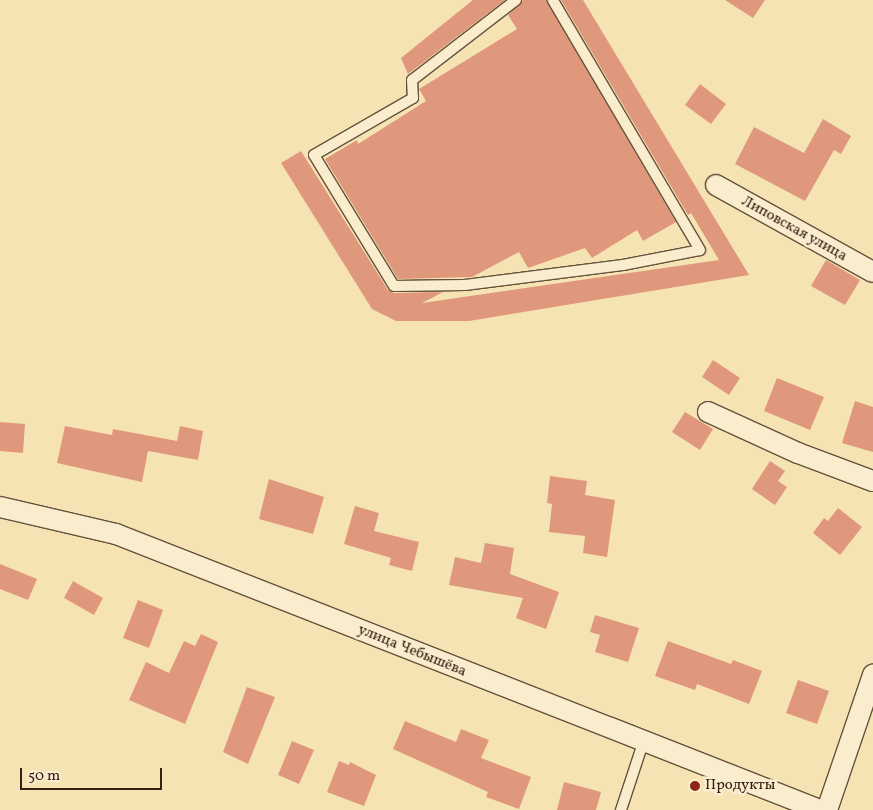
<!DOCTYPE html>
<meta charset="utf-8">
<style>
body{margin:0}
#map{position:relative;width:873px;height:810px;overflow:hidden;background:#f6e3b3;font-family:Vollkorn,serif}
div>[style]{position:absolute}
.building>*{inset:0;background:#e0987c}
.roads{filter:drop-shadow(1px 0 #66513c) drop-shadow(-1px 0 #66513c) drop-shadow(0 1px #66513c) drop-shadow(0 -1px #66513c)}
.lane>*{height:10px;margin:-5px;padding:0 5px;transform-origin:5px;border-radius:5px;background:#f9edce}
.street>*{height:20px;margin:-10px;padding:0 10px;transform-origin:10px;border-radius:10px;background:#f9edce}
.dots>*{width:14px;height:14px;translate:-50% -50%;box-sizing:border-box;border:2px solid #f9edce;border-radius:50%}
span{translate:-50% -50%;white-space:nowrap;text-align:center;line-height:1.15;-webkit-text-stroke:5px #f9edce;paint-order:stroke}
.street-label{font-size:15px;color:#362015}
.poi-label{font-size:15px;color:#362015}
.left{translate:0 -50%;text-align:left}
.scale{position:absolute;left:20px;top:768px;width:142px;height:22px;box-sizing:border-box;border:2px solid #362015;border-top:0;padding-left:6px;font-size:15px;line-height:18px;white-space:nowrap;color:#362015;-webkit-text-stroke:4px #f9edce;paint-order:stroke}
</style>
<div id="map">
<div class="building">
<i style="clip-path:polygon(473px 0,505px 0,408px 74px,401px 58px)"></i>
<i style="clip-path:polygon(523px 0,546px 0,676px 222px,643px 241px,637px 230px,592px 258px,585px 248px,528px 268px,519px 252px,472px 277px,398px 279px,325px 159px,357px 140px,358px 144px,426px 101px,419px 89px,517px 29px,508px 15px)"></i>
<i style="clip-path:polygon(561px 0,583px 0,749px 275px,469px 321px,396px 321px,372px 309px,281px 163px,301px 151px,388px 290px,394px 293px,443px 292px,422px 303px,719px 260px,691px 213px,688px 215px)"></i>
<i style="clip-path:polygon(725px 0,765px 0,753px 18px)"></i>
<i style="clip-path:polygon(700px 84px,726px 104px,711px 124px,685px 105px)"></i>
<i style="clip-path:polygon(823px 119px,851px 136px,841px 154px,834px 150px,805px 201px,735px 164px,754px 127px,804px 153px)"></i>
<i style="clip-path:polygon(826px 260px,860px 280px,845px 305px,811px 286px)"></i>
<i style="clip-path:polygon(713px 360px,740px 378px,729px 395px,702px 377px)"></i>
<i style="clip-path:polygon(777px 378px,824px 397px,810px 430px,764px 411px)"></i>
<i style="clip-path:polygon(855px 401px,873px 407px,873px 452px,842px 443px)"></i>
<i style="clip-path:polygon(685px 412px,713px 429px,700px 450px,672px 432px)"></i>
<i style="clip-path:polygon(0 422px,25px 424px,23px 453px,0 451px)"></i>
<i style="clip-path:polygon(65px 426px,112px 435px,113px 429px,177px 441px,180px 426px,203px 431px,198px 460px,148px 451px,142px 482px,57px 463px)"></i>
<i style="clip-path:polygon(770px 461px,785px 471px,778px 481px,787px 487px,775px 505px,752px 489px)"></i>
<i style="clip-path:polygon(550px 476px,587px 481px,585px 495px,615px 500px,607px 557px,583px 553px,585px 536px,549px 532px,552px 504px,547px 503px)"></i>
<i style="clip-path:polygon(269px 479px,324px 497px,313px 534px,259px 519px)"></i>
<i style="clip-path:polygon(355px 506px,379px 513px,374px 531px,419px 542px,412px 571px,389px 565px,391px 558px,344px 544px)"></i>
<i style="clip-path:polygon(838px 508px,862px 527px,840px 555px,813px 533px,824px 518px,828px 521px)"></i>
<i style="clip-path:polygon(485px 543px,514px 548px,510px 574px,559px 592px,546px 629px,516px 618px,523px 598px,449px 585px,455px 557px,481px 563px)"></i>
<i style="clip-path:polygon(0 564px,37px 579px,28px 600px,0 589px)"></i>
<i style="clip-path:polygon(73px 581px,103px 598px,94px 615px,64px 598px)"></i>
<i style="clip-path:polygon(138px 600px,163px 610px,149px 648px,123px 638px)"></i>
<i style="clip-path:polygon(595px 615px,639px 628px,628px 662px,595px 652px,600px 635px,590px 632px)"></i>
<i style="clip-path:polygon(201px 634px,218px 642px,185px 724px,129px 700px,146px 662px,169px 673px,184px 641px,195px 646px)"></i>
<i style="clip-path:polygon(668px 641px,731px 664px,733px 660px,762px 671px,749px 704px,697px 684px,695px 690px,655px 676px)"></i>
<i style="clip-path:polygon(798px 680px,829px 691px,817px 724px,786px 713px)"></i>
<i style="clip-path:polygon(247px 687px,275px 697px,248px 764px,223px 752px)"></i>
<i style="clip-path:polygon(405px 721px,456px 742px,461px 729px,489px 740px,481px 758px,531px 777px,519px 809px,486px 797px,488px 792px,393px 749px)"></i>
<i style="clip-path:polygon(292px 741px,314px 750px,299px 784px,278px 775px)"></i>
<i style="clip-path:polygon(339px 761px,349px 765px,350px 762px,376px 775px,364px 806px,327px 792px)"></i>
<i style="clip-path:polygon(564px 782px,601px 792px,596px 810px,557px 810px)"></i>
</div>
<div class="roads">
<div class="lane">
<i style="left:516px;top:0;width:131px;rotate:142.4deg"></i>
<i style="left:412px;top:80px;width:18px;rotate:87deg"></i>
<i style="left:413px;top:98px;width:114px;rotate:150.1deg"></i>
<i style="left:314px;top:155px;width:153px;rotate:58.6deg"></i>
<i style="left:394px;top:286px;width:71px;rotate:-0.8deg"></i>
<i style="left:465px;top:285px;width:159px;rotate:-7.2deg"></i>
<i style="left:623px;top:265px;width:78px;rotate:-11deg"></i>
<i style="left:700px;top:250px;width:290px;rotate:-120.5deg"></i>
<i style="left:621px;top:810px;width:71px;rotate:-71.8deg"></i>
</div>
<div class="street">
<i style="left:716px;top:185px;width:179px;rotate:29deg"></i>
<i style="left:708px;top:412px;width:99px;rotate:24.5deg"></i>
<i style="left:798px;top:453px;width:80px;rotate:20.5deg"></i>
<i style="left:0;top:507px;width:119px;rotate:13.1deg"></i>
<i style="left:116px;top:534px;width:756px;rotate:21.41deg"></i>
<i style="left:827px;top:810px;width:143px;rotate:-71.2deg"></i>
</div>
</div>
<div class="dots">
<i style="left:695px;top:786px;background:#8f2418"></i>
</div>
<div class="street-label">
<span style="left:794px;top:229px;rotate:29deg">Липовская улица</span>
<span style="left:412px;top:651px;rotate:22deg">улица Чебышёва</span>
</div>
<div class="poi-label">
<span class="left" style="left:705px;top:786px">Продукты</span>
</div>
<div class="scale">50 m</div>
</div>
